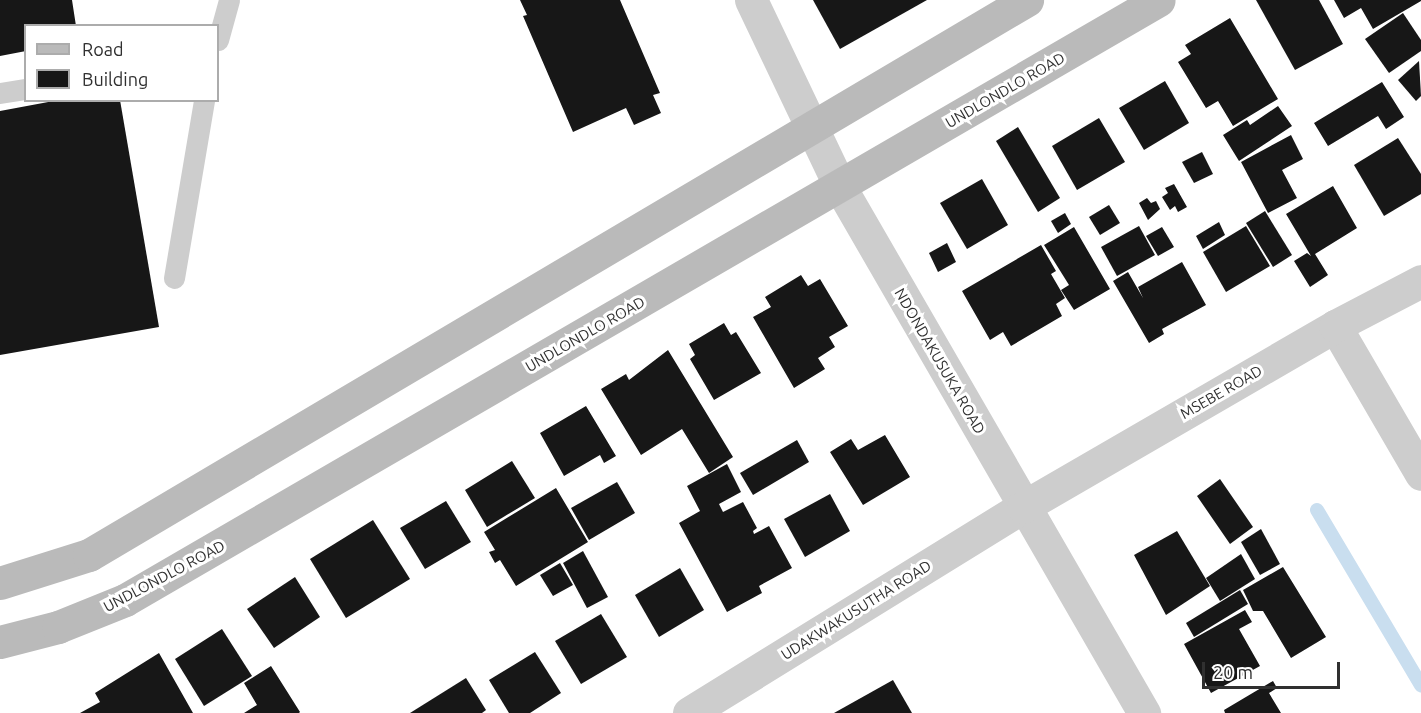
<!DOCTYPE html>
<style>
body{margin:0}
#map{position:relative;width:1421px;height:713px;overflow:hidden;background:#fff;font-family:Ubuntu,sans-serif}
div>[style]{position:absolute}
.stream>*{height:14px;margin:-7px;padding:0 7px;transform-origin:7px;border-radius:7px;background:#c9deef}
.building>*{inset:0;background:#171717}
.lane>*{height:21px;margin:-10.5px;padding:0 10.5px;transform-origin:10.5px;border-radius:10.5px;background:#cdcdcd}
.street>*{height:33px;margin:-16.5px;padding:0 16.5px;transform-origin:16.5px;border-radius:16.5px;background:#cdcdcd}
.secondary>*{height:33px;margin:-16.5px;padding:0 16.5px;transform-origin:16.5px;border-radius:16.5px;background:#bababa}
span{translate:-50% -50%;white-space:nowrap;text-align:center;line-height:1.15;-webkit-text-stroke:6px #fff;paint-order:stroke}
.street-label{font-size:15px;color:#303030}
.legend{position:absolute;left:24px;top:24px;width:195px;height:78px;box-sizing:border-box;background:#fff;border:2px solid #acacac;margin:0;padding:8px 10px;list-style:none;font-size:18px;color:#303030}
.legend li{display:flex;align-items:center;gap:12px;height:30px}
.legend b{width:30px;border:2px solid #acacac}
.scale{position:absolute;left:1202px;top:662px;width:138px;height:27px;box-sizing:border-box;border:3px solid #303030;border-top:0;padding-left:8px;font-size:18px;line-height:21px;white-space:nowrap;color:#303030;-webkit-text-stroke:4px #fff;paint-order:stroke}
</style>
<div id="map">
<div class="stream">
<i style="left:1317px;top:510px;width:204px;rotate:59.3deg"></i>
</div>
<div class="building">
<i style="clip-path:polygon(0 0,72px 0,76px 26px,26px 26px,26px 51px,0 56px)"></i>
<i style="clip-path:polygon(520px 0,620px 0,660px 93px,653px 95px,661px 113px,634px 125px,626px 108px,573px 132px,523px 16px,527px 15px)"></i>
<i style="clip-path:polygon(813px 0,927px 0,840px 49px)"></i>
<i style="clip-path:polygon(1256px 0,1319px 0,1343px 44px,1295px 70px)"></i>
<i style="clip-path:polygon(1334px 0,1421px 0,1421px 1px,1373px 29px,1361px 8px,1344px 18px)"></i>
<i style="clip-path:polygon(1403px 13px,1421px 40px,1421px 51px,1389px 73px,1365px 39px)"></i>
<i style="clip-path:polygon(1230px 18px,1278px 99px,1233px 126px,1218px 101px,1206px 108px,1178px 62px,1191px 54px,1185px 45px)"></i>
<i style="clip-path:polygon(1419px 61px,1421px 96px,1416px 101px,1398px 80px)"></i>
<i style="clip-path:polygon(1165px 81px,1189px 123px,1144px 150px,1119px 108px)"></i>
<i style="clip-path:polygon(1382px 82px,1404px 117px,1386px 129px,1378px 116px,1328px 146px,1314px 123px)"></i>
<i style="clip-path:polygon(59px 100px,120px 100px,159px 327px,0 355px,0 111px)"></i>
<i style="clip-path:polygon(1278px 106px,1292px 126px,1239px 161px,1223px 135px,1247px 120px,1250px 125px)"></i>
<i style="clip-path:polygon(1099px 118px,1125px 162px,1077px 190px,1052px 146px)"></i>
<i style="clip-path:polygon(1018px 127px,1060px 198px,1038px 212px,996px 141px)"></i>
<i style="clip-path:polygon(1291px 135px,1303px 159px,1282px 170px,1297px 198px,1268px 213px,1241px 162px)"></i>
<i style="clip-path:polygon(1398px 138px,1421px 174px,1421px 194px,1384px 216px,1354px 165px)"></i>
<i style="clip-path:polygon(1202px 152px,1213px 174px,1194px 183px,1182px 162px)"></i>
<i style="clip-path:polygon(982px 179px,1008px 225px,967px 249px,940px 203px)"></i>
<i style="clip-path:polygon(1174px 184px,1187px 207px,1178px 212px,1175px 206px,1170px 210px,1162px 197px,1168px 193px,1165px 188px)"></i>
<i style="clip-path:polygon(1333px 186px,1357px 228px,1315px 254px,1328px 275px,1310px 287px,1294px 261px,1307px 253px,1311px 256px,1286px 214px)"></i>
<i style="clip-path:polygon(1147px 198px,1151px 203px,1156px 201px,1160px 209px,1148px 220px,1139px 203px)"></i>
<i style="clip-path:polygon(1109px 205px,1120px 223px,1100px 235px,1089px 217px)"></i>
<i style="clip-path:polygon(1265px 211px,1292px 255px,1273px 267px,1246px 223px)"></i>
<i style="clip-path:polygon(1065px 213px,1071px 224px,1058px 233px,1051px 221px)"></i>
<i style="clip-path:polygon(1219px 222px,1225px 235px,1203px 249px,1196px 236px)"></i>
<i style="clip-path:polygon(1139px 226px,1155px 255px,1117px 276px,1101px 247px)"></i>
<i style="clip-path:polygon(1246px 226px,1270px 266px,1226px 292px,1203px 252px)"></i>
<i style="clip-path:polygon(1074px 227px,1110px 289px,1074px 310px,1061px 290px,1069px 285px,1044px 245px)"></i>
<i style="clip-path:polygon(1162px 227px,1174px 247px,1158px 256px,1146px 236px)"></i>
<i style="clip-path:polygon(947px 243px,956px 262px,938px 272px,929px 253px)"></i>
<i style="clip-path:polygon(1041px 245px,1056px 271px,1051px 274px,1065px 298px,1056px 304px,1062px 316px,1011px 346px,1003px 332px,990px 340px,962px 291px)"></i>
<i style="clip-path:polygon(1182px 262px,1206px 305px,1162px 329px,1164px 334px,1149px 343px,1113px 281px,1128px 272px,1143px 298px,1138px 287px)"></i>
<i style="clip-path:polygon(801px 275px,808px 286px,820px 279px,848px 326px,829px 337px,835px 347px,818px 358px,825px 369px,794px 388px,753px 317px,771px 307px,765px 297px)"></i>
<i style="clip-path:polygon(724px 323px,731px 335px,736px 332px,761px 373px,714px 400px,690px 359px,695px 355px,689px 344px)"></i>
<i style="clip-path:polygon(668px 350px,733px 457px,709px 473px,682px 429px,641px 455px,601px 389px,626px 374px,629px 380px)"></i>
<i style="clip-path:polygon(586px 406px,616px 456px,604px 463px,600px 455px,564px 476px,540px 433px)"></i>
<i style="clip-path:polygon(885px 435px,910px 477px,863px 505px,830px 452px,851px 439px,858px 450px)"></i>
<i style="clip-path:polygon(797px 440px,809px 462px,753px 495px,740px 473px)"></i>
<i style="clip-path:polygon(512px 461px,535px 498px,487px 527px,465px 490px)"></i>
<i style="clip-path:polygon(727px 464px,741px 492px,719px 504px,723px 512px,743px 502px,757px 528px,753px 531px,754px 534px,769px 526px,792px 568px,759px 586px,762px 593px,727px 612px,679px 523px,700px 511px,687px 486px)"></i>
<i style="clip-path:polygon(1220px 479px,1253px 527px,1230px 544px,1197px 496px)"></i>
<i style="clip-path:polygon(617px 482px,635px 513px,589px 540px,571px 508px)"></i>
<i style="clip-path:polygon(556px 488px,588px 542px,516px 586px,500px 560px,495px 563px,489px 552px,495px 550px,484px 532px)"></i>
<i style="clip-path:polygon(830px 494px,850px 531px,805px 557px,784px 519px)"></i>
<i style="clip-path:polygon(446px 501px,471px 542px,425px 569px,400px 528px)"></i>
<i style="clip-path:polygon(373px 520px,410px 579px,346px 618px,310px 559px)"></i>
<i style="clip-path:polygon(1261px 529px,1280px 564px,1260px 575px,1241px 542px)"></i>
<i style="clip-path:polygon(1177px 531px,1210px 586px,1166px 615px,1134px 555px)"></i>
<i style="clip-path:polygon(583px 551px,608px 597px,587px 608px,563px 563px)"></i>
<i style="clip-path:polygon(1241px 554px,1255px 579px,1220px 601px,1206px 578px)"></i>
<i style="clip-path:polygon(560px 563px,573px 585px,553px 596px,540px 575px)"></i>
<i style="clip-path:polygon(1283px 567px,1326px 637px,1291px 658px,1263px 611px,1253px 611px,1243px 590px)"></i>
<i style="clip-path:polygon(680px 568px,704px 610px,659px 637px,635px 595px)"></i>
<i style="clip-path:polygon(295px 577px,320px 617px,274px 648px,247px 609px)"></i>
<i style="clip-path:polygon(1240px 590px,1248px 604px,1194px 637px,1186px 623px)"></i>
<i style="clip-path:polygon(1245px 610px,1252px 622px,1239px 629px,1260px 666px,1211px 693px,1184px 644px)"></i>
<i style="clip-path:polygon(601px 614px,627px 657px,581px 684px,555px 641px)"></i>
<i style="clip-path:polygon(222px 629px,252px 676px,204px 706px,175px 659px)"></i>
<i style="clip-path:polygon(535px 652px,561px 693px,530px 713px,509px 713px,489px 680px)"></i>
<i style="clip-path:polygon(159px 653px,193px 713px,80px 713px,100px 702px,95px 693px)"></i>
<i style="clip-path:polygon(271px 666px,300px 712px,299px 713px,244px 713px,257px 705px,244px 683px)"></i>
<i style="clip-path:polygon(466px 678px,486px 710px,482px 713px,410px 713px)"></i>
<i style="clip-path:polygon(893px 680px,912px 713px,834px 713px)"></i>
<i style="clip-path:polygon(1273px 681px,1277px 688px,1269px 693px,1281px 713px,1225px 713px,1224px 710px)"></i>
</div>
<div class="lane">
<i style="left:218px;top:40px;width:41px;rotate:-74.6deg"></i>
<i style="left:0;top:93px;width:26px;rotate:-9deg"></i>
<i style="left:174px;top:278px;width:181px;rotate:-80.4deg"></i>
</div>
<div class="street">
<i style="left:751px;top:0;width:207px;rotate:64.5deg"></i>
<i style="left:840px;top:187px;width:608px;rotate:59.97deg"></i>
<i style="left:1335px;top:326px;width:171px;rotate:59.8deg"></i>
<i style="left:689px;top:713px;width:392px;rotate:-31.7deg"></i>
<i style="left:1023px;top:507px;width:361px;rotate:-30.1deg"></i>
<i style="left:1335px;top:326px;width:97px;rotate:-27.6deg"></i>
</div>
<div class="secondary">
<i style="left:0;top:583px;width:93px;rotate:-17.5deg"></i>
<i style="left:89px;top:555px;width:1090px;rotate:-30.61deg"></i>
<i style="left:0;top:642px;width:60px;rotate:-14.5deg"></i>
<i style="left:58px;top:627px;width:72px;rotate:-21.9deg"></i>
<i style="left:125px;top:600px;width:1195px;rotate:-30.13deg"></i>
</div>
<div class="street-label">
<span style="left:1005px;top:90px;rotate:-30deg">UNDLONDLO ROAD</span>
<span style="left:585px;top:334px;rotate:-30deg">UNDLONDLO ROAD</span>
<span style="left:940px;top:361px;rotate:60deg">NDONDAKUSUKA ROAD</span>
<span style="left:1221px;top:392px;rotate:-30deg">MSEBE ROAD</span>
<span style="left:164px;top:576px;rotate:-28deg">UNDLONDLO ROAD</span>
<span style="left:856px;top:610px;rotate:-32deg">UDAKWAKUSUTHA ROAD</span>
</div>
<ul class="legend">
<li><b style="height:8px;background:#bababa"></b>Road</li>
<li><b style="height:16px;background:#171717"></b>Building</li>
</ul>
<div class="scale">20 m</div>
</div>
